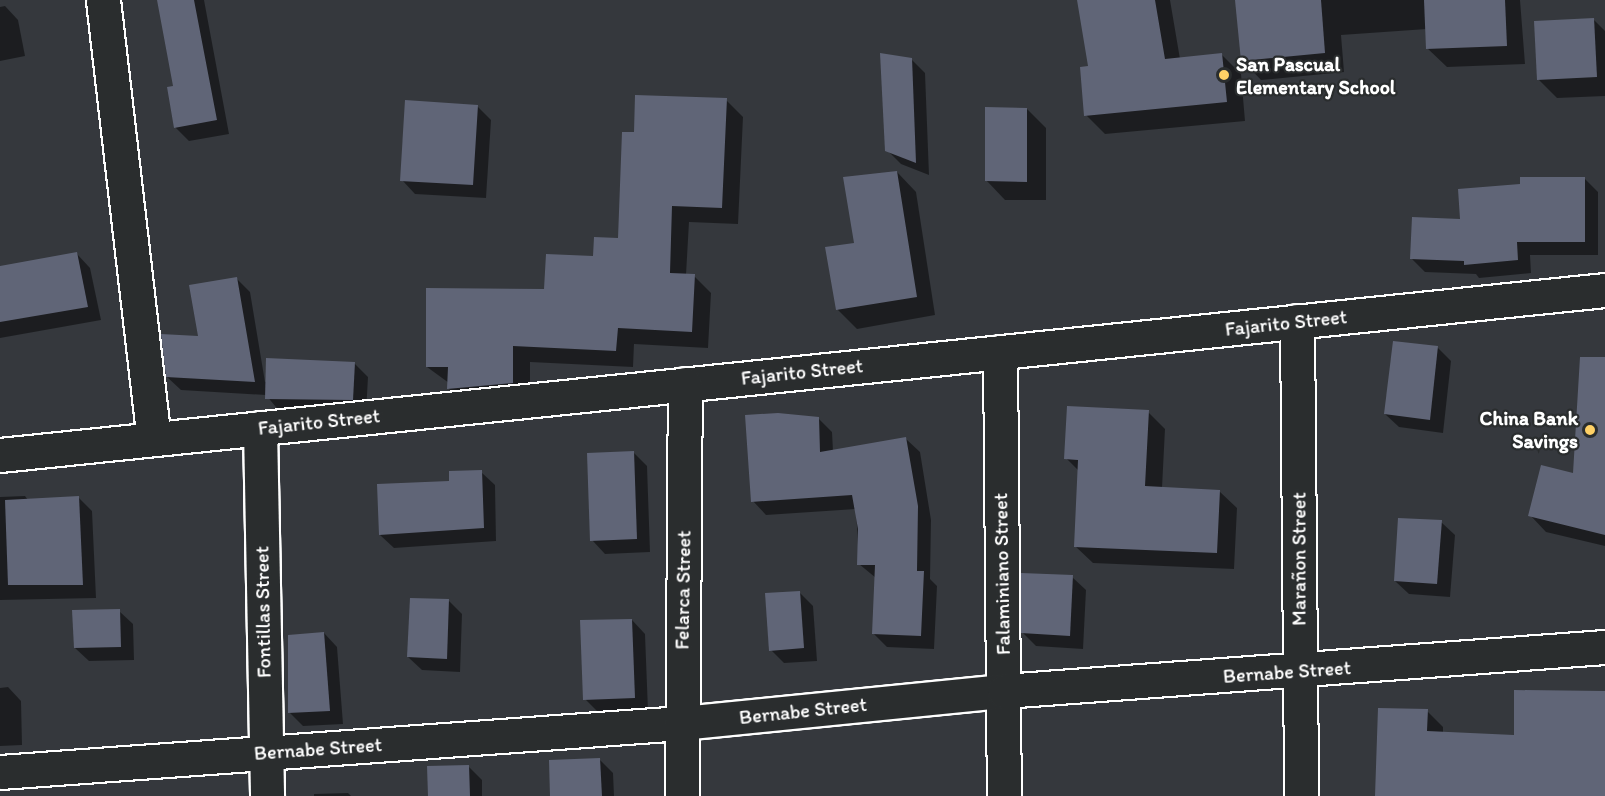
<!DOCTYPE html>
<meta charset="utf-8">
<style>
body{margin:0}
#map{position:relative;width:1605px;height:796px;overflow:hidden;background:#35383d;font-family:Itim,sans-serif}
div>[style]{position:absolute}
.shadow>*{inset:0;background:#0007}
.building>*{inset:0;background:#606577}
.roads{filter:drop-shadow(2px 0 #fff) drop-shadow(-2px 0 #fff) drop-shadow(0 2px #fff) drop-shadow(0 -2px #fff)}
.minor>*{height:33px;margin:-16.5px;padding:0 16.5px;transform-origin:16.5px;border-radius:16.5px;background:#2a2d2e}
.dots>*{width:16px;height:16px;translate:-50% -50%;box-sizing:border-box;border:3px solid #2a2d2e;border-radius:50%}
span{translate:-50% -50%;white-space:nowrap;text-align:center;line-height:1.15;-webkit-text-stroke:4.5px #2a2d2e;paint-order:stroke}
.poi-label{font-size:20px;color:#fff;font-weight:700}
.left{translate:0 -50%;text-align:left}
.right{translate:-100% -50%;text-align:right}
.street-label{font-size:20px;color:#fff}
</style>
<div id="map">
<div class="shadow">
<i style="clip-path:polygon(159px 0,204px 0,229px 134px,189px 141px,175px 127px,175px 87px)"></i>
<i style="clip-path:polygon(1079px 0,1170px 0,1180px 59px,1222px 55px,1241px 74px,1245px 121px,1105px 134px,1086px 115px,1090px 67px)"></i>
<i style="clip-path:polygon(1237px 0,1520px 0,1525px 64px,1447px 67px,1427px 48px,1427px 29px,1341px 35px,1344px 72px,1261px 80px,1242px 60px)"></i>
<i style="clip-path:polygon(5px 6px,18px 20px,25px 56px,0 61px,0 7px)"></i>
<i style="clip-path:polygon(1594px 20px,1605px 31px,1605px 96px,1557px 98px,1538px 79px)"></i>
<i style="clip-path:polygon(911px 59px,925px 73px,929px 175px,901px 164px,887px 150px)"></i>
<i style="clip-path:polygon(726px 100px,743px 117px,738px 224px,689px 222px,686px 275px,694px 276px,711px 293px,708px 348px,634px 344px,633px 367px,530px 362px,530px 400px,466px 405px,449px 389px,449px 383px,427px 367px,619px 239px,635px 134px)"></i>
<i style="clip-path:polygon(477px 106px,491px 120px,486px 198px,415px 194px,402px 180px)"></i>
<i style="clip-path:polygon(1027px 109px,1046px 128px,1046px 200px,1005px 200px,986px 180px)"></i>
<i style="clip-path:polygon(897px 172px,916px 192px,935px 315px,857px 329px,838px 310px,856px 244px)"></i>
<i style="clip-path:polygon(1584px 178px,1598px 192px,1598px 255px,1530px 255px,1531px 273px,1479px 278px,1476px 274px,1425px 272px,1412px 259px)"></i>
<i style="clip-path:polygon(77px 254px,90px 268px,101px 320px,0 338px,0 268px)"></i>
<i style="clip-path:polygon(236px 278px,250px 292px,265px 382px,354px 363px,368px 377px,366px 413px,280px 412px,266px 395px,181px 390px,167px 377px,200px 338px)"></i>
<i style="clip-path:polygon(1437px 347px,1451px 361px,1443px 433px,1399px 427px,1385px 414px)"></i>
<i style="clip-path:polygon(1605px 405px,1605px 546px,1546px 532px,1530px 515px,1575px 475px)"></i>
<i style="clip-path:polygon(1148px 412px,1165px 429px,1162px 488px,1219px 491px,1237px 508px,1234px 569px,1093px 563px,1075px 546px,1079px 471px,1066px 458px)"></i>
<i style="clip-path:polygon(819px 419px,832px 432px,833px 451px,906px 439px,920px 452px,931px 520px,930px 579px,937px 586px,934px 649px,887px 647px,873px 633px,876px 578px,859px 564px,856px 509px,766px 515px,753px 501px)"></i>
<i style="clip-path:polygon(634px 453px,647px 466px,650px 552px,605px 554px,592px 540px)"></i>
<i style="clip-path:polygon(481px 472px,495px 485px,496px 541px,394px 548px,380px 535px,451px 482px)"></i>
<i style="clip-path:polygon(25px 496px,28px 500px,78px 497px,92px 511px,96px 598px,0 600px,0 497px)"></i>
<i style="clip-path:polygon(1441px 522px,1455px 535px,1450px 597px,1409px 594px,1395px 581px)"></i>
<i style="clip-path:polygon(1072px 577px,1086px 590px,1083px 649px,1036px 646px,1023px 633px)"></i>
<i style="clip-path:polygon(799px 592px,813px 606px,817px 661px,784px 663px,771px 650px)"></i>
<i style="clip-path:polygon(449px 601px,462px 614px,460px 672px,422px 670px,408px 657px)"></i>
<i style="clip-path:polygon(119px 611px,133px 624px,134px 660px,89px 661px,75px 648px)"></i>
<i style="clip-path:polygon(632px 620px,645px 634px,648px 711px,598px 712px,585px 699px)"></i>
<i style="clip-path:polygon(324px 633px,337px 647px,343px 724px,303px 726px,289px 712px)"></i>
<i style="clip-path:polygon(8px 687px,21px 701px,22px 745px,0 746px,0 688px)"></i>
<i style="clip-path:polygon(1605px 692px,1605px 796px,1376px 796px,1427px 711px,1443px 727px,1443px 733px,1516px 737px)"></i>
<i style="clip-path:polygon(599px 759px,613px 773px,614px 796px,552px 796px)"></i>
<i style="clip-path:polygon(468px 766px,482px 780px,482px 796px,429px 796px)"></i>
<i style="clip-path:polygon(348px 793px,351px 796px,314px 796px,314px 794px)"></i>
</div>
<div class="building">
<i style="clip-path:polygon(157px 0,194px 0,217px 120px,174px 128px,167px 87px,173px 86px)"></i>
<i style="clip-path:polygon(1077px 0,1155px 0,1165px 59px,1222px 53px,1227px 102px,1084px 116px,1080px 67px,1088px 66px)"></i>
<i style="clip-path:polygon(1235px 0,1321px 0,1325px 53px,1241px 61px)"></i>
<i style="clip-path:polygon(1424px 0,1505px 0,1507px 46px,1426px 49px)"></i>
<i style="clip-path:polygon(1594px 18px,1597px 77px,1537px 80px,1534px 21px)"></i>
<i style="clip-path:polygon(880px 53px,912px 58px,916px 163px,885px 151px)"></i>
<i style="clip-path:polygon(635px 95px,727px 98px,722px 208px,672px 206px,670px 273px,695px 274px,692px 332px,618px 328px,616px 351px,513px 346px,513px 383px,447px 389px,448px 367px,426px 367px,426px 288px,544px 289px,546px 254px,593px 256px,594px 237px,618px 238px,622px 132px,634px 132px)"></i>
<i style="clip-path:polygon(405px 100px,478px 105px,473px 185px,400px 181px)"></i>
<i style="clip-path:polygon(985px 107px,1027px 108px,1027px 182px,985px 181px)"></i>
<i style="clip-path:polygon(897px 171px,917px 297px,836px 310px,825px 247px,854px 243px,843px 177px)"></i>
<i style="clip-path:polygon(1520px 177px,1585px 177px,1585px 242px,1517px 242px,1518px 260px,1464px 265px,1464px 261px,1410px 259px,1412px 217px,1460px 219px,1458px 189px,1520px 184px)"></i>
<i style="clip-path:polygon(77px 252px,88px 307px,0 322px,0 266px)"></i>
<i style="clip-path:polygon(237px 277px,255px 382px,166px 377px,161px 334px,198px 336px,189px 285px)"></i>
<i style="clip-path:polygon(1393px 341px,1438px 346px,1430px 420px,1384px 414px)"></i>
<i style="clip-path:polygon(1580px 357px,1605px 357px,1605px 535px,1528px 516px,1541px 465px,1573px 473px)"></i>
<i style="clip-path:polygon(266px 358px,355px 362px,353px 400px,265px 399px)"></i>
<i style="clip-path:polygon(1067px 406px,1149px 410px,1145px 486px,1220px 490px,1217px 553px,1074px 547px,1078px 460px,1064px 459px)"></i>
<i style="clip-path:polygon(778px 413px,819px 417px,820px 452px,906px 437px,918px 506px,917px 571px,924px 571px,921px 636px,872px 634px,875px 565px,857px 565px,858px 529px,852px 495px,751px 502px,745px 415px)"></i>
<i style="clip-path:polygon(634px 451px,637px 539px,590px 541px,587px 453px)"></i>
<i style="clip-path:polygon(482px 470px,484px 528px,379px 535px,377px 484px,449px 481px,449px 471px)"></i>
<i style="clip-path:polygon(79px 496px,83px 585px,8px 585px,5px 500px)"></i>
<i style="clip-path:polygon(1398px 518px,1442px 520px,1437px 584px,1394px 581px)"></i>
<i style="clip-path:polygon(1021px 573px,1073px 575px,1070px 636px,1021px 633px)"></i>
<i style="clip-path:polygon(800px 591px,804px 648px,769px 651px,765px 593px)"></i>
<i style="clip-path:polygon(410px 598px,449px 599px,447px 659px,407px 657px)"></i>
<i style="clip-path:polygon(120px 609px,121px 647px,74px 648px,72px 610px)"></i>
<i style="clip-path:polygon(632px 619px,635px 698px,583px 700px,580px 620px)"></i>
<i style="clip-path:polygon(324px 632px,330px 711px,288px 713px,288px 635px)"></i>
<i style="clip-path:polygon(1514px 690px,1605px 691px,1605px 796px,1375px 796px,1378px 708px,1428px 709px,1427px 731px,1514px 735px)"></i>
<i style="clip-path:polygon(600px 758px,602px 796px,550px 796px,549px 760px)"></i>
<i style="clip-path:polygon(469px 765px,470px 796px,428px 796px,427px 766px)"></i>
</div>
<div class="roads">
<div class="minor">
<i style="left:103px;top:0;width:442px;rotate:83.4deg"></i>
<i style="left:1297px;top:321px;width:475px;rotate:89.5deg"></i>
<i style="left:1000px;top:352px;width:444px;rotate:89.5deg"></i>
<i style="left:260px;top:428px;width:368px;rotate:88.9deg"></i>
<i style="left:0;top:455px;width:1613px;rotate:-5.87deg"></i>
<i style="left:0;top:772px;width:684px;rotate:-4.11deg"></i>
<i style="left:682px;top:723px;width:324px;rotate:-5.7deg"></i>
<i style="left:1004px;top:691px;width:603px;rotate:-4.19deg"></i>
<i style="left:682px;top:796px;width:412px;rotate:-89.6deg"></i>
</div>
</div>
<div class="dots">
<i style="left:1224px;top:75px;background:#ffd166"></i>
<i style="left:1590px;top:430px;background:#ffd166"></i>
</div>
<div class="poi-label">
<span class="left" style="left:1236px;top:76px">San Pascual<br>Elementary School</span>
<span class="right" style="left:1578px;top:430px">China Bank<br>Savings</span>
</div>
<div class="street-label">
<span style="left:1286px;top:323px;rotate:-6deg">Fajarito Street</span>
<span style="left:802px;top:372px;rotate:-6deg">Fajarito Street</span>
<span style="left:319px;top:422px;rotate:-6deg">Fajarito Street</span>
<span style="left:1299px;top:559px;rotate:-90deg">Marañon Street</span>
<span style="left:1002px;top:574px;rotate:-91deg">Falaminiano Street</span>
<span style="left:683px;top:590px;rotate:-89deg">Felarca Street</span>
<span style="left:263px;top:612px;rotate:-91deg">Fontillas Street</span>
<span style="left:1287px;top:672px;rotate:-4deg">Bernabe Street</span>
<span style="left:803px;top:711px;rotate:-6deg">Bernabe Street</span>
<span style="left:318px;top:749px;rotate:-4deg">Bernabe Street</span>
</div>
</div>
